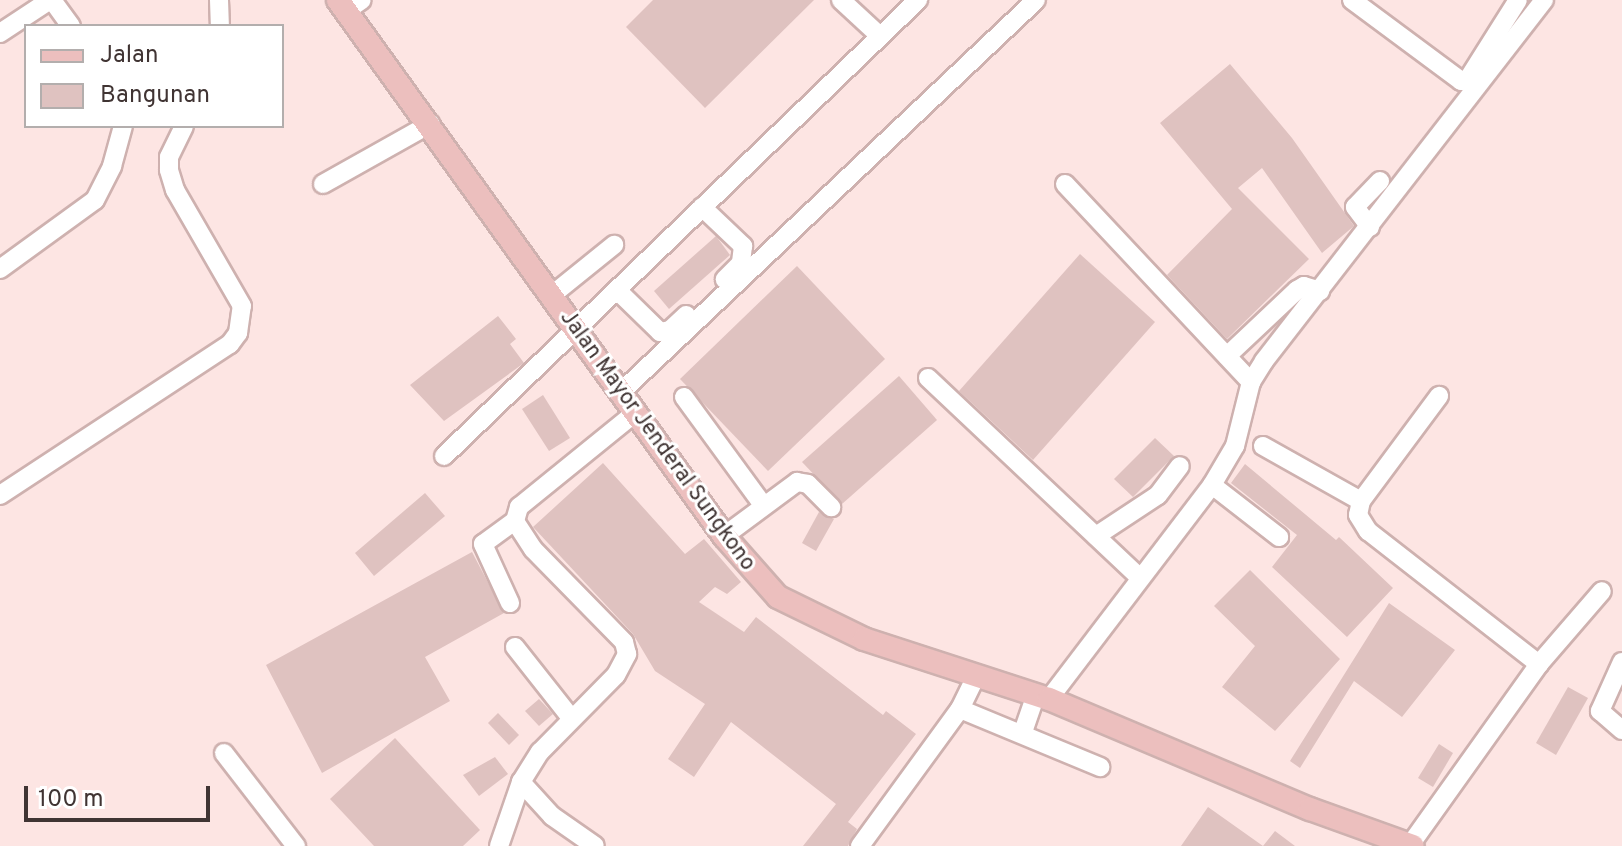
<!DOCTYPE html>
<style>
body{margin:0}
#map{position:relative;width:1622px;height:846px;overflow:hidden;background:#fde5e3;font-family:Overpass,sans-serif}
div>[style]{position:absolute}
.building>*{inset:0;background:#dfc2c0}
.roads{filter:drop-shadow(2px 0 #ceb1af) drop-shadow(-2px 0 #ceb1af) drop-shadow(0 2px #ceb1af) drop-shadow(0 -2px #ceb1af)}
.minor>*{height:18px;margin:-9px;padding:0 9px;transform-origin:9px;border-radius:9px;background:#fff}
.major>*{height:22px;margin:-11px;padding:0 11px;transform-origin:11px;border-radius:11px;background:#ecbfbe}
span{translate:-50% -50%;white-space:nowrap;text-align:center;line-height:1.15;-webkit-text-stroke:6px #fff;paint-order:stroke}
.street-label{font-size:22px;color:#403433}
.legend{position:absolute;left:24px;top:24px;width:260px;height:104px;box-sizing:border-box;background:#fff;border:2px solid #b3aead;margin:0;padding:10px 14px;list-style:none;font-size:24px;color:#403433}
.legend li{display:flex;align-items:center;gap:16px;height:40px}
.legend b{width:40px;border:2px solid #b3aead}
.scale{position:absolute;left:24px;top:786px;width:186px;height:36px;box-sizing:border-box;border:4px solid #403433;border-top:0;padding-left:10px;font-size:24px;line-height:28px;white-space:nowrap;color:#403433;-webkit-text-stroke:6px #fff;paint-order:stroke}
</style>
<div id="map">
<div class="building">
<i style="clip-path:polygon(653px 0,814px 0,705px 108px,626px 27px)"></i>
<i style="clip-path:polygon(1230px 64px,1292px 138px,1354px 226px,1322px 253px,1262px 168px,1238px 188px,1309px 259px,1227px 339px,1167px 275px,1232px 209px,1160px 123px)"></i>
<i style="clip-path:polygon(716px 236px,730px 255px,669px 309px,654px 291px)"></i>
<i style="clip-path:polygon(1080px 254px,1155px 322px,1033px 460px,959px 391px)"></i>
<i style="clip-path:polygon(797px 266px,885px 359px,768px 471px,680px 379px)"></i>
<i style="clip-path:polygon(498px 316px,516px 339px,510px 344px,524px 363px,444px 421px,410px 385px)"></i>
<i style="clip-path:polygon(899px 376px,937px 420px,842px 504px,802px 462px)"></i>
<i style="clip-path:polygon(543px 395px,570px 438px,549px 451px,522px 409px)"></i>
<i style="clip-path:polygon(1155px 438px,1174px 456px,1133px 497px,1114px 479px)"></i>
<i style="clip-path:polygon(603px 463px,685px 554px,704px 539px,741px 582px,727px 594px,715px 587px,699px 602px,744px 632px,756px 617px,883px 715px,886px 711px,916px 734px,848px 822px,857px 829px,848px 846px,803px 846px,836px 804px,731px 722px,694px 777px,668px 759px,705px 704px,655px 671px,633px 634px,533px 527px)"></i>
<i style="clip-path:polygon(1245px 464px,1336px 540px,1339px 537px,1393px 588px,1347px 637px,1272px 567px,1297px 535px,1231px 483px)"></i>
<i style="clip-path:polygon(425px 493px,445px 516px,374px 576px,355px 553px)"></i>
<i style="clip-path:polygon(819px 512px,834px 519px,816px 551px,802px 543px)"></i>
<i style="clip-path:polygon(472px 552px,504px 613px,425px 657px,450px 701px,322px 773px,266px 665px)"></i>
<i style="clip-path:polygon(1250px 570px,1340px 659px,1275px 731px,1222px 687px,1255px 646px,1214px 606px)"></i>
<i style="clip-path:polygon(1389px 603px,1455px 650px,1402px 717px,1354px 681px,1300px 768px,1290px 761px)"></i>
<i style="clip-path:polygon(1568px 687px,1588px 698px,1556px 755px,1536px 743px)"></i>
<i style="clip-path:polygon(539px 699px,553px 714px,539px 726px,525px 711px)"></i>
<i style="clip-path:polygon(498px 713px,519px 735px,509px 745px,488px 723px)"></i>
<i style="clip-path:polygon(395px 738px,480px 830px,463px 846px,374px 846px,330px 799px)"></i>
<i style="clip-path:polygon(1439px 744px,1453px 753px,1433px 787px,1418px 778px)"></i>
<i style="clip-path:polygon(495px 757px,508px 774px,479px 796px,463px 775px)"></i>
<i style="clip-path:polygon(1208px 807px,1263px 846px,1275px 831px,1295px 846px,1181px 846px)"></i>
</div>
<div class="roads">
<div class="minor">
<i style="left:52px;top:0;width:32px;rotate:54deg"></i>
<i style="left:219px;top:0;width:26px;rotate:88deg"></i>
<i style="left:841px;top:0;width:53px;rotate:42.7deg"></i>
<i style="left:1352px;top:0;width:136px;rotate:36.6deg"></i>
<i style="left:1461px;top:81px;width:7px;rotate:-16deg"></i>
<i style="left:1468px;top:79px;width:93px;rotate:-57.7deg"></i>
<i style="left:346px;top:11px;width:19px;rotate:-35deg"></i>
<i style="left:0;top:33px;width:60px;rotate:-33.4deg"></i>
<i style="left:323px;top:184px;width:123px;rotate:-29.3deg"></i>
<i style="left:1065px;top:184px;width:272px;rotate:46.8deg"></i>
<i style="left:702px;top:207px;width:57px;rotate:43.6deg"></i>
<i style="left:743px;top:246px;width:17px;rotate:97deg"></i>
<i style="left:741px;top:263px;width:23px;rotate:135deg"></i>
<i style="left:1370px;top:227px;width:25px;rotate:-127deg"></i>
<i style="left:1355px;top:207px;width:36px;rotate:-46deg"></i>
<i style="left:0;top:269px;width:117px;rotate:-36deg"></i>
<i style="left:95px;top:200px;width:38px;rotate:-63deg"></i>
<i style="left:112px;top:166px;width:41px;rotate:-74.6deg"></i>
<i style="left:617px;top:290px;width:60px;rotate:44.3deg"></i>
<i style="left:660px;top:332px;width:10px;rotate:-11deg"></i>
<i style="left:670px;top:330px;width:22px;rotate:-43deg"></i>
<i style="left:552px;top:295px;width:80px;rotate:-38.9deg"></i>
<i style="left:1227px;top:356px;width:96px;rotate:-43.3deg"></i>
<i style="left:1297px;top:290px;width:8px;rotate:-30deg"></i>
<i style="left:1304px;top:286px;width:17px;rotate:17deg"></i>
<i style="left:928px;top:378px;width:289px;rotate:43.3deg"></i>
<i style="left:620px;top:393px;width:572px;rotate:-43.37deg"></i>
<i style="left:684px;top:397px;width:134px;rotate:53.8deg"></i>
<i style="left:1263px;top:446px;width:112px;rotate:29.3deg"></i>
<i style="left:1361px;top:501px;width:14px;rotate:102deg"></i>
<i style="left:1358px;top:515px;width:19px;rotate:58deg"></i>
<i style="left:1368px;top:531px;width:217px;rotate:37.9deg"></i>
<i style="left:444px;top:456px;width:658px;rotate:-43.89deg"></i>
<i style="left:1212px;top:485px;width:85px;rotate:37.8deg"></i>
<i style="left:0;top:495px;width:275px;rotate:-33.3deg"></i>
<i style="left:230px;top:344px;width:14px;rotate:-54deg"></i>
<i style="left:238px;top:333px;width:27px;rotate:-82deg"></i>
<i style="left:242px;top:306px;width:134px;rotate:-120deg"></i>
<i style="left:175px;top:190px;width:21px;rotate:-107deg"></i>
<i style="left:169px;top:170px;width:13px;rotate:-90deg"></i>
<i style="left:169px;top:157px;width:34px;rotate:-64deg"></i>
<i style="left:1361px;top:501px;width:131px;rotate:-53.4deg"></i>
<i style="left:724px;top:536px;width:91px;rotate:-36.5deg"></i>
<i style="left:797px;top:482px;width:11px;rotate:10deg"></i>
<i style="left:808px;top:484px;width:33px;rotate:45deg"></i>
<i style="left:1096px;top:536px;width:74px;rotate:-33.5deg"></i>
<i style="left:1158px;top:495px;width:36px;rotate:-53deg"></i>
<i style="left:510px;top:603px;width:65px;rotate:-114.6deg"></i>
<i style="left:483px;top:544px;width:39px;rotate:-36deg"></i>
<i style="left:515px;top:647px;width:90px;rotate:51.7deg"></i>
<i style="left:1622px;top:662px;width:54px;rotate:114.2deg"></i>
<i style="left:1600px;top:711px;width:29px;rotate:41deg"></i>
<i style="left:1049px;top:699px;width:269px;rotate:-52.7deg"></i>
<i style="left:1212px;top:485px;width:45px;rotate:-59.5deg"></i>
<i style="left:1235px;top:446px;width:66px;rotate:-76deg"></i>
<i style="left:1251px;top:382px;width:25px;rotate:-58deg"></i>
<i style="left:1264px;top:361px;width:457px;rotate:-52.2deg"></i>
<i style="left:960px;top:709px;width:37px;rotate:-64deg"></i>
<i style="left:1023px;top:732px;width:39px;rotate:-71deg"></i>
<i style="left:224px;top:753px;width:118px;rotate:52.3deg"></i>
<i style="left:521px;top:782px;width:46px;rotate:47.6deg"></i>
<i style="left:552px;top:816px;width:52px;rotate:34.9deg"></i>
<i style="left:1410px;top:845px;width:222px;rotate:-54.5deg"></i>
<i style="left:1539px;top:664px;width:96px;rotate:-49.2deg"></i>
<i style="left:499px;top:846px;width:68px;rotate:-71deg"></i>
<i style="left:521px;top:782px;width:36px;rotate:-58deg"></i>
<i style="left:540px;top:752px;width:108px;rotate:-45.4deg"></i>
<i style="left:616px;top:675px;width:24px;rotate:-62deg"></i>
<i style="left:627px;top:654px;width:12px;rotate:-104deg"></i>
<i style="left:624px;top:642px;width:130px;rotate:-134.4deg"></i>
<i style="left:533px;top:549px;width:33px;rotate:-123deg"></i>
<i style="left:515px;top:521px;width:15px;rotate:-74deg"></i>
<i style="left:519px;top:507px;width:148px;rotate:-39deg"></i>
<i style="left:860px;top:846px;width:170px;rotate:-53.9deg"></i>
<i style="left:960px;top:709px;width:152px;rotate:22.5deg"></i>
</div>
<div class="major">
<i style="left:338px;top:0;width:661px;rotate:54.24deg"></i>
<i style="left:724px;top:536px;width:81px;rotate:48.5deg"></i>
<i style="left:778px;top:597px;width:96px;rotate:26deg"></i>
<i style="left:864px;top:639px;width:194px;rotate:18deg"></i>
<i style="left:1049px;top:699px;width:283px;rotate:22.9deg"></i>
<i style="left:1310px;top:809px;width:109px;rotate:19.8deg"></i>
</div>
</div>
<div class="street-label">
<span style="left:657px;top:441px;rotate:54deg">Jalan Mayor Jenderal Sungkono</span>
</div>
<ul class="legend">
<li><b style="height:10px;background:#ecbfbe"></b>Jalan</li>
<li><b style="height:22px;background:#dfc2c0"></b>Bangunan</li>
</ul>
<div class="scale">100 m</div>
</div>
